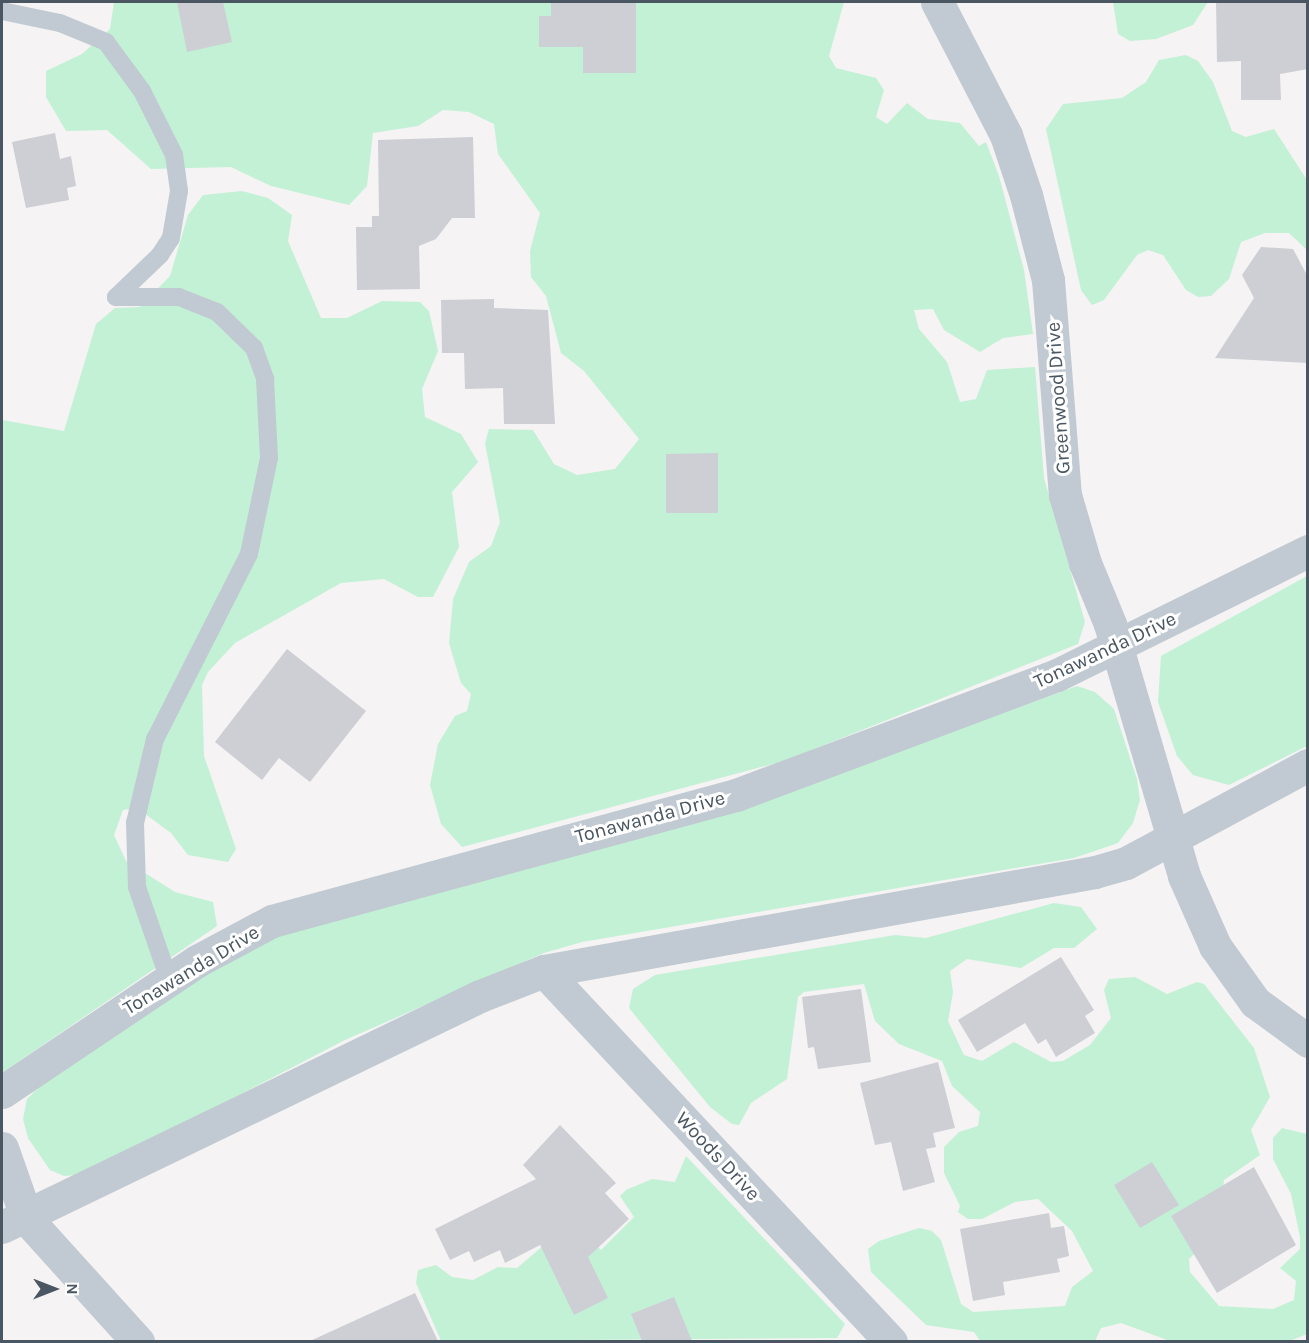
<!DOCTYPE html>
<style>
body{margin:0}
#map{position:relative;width:1309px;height:1343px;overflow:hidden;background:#f5f3f3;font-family:Karla,sans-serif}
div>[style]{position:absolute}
.green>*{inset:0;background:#c3f1d5}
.building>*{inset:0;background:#cdcfd5}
.service>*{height:18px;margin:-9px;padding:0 9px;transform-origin:9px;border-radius:9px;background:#c1cad2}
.minor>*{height:33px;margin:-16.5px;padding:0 16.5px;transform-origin:16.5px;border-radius:16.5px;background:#c1cad2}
span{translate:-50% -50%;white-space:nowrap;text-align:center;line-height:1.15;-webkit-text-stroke:6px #fff;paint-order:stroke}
.street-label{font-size:20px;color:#4a5661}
.frame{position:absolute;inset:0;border:3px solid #4a5661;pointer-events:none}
.north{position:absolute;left:24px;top:1259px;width:60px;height:60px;-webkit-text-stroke:4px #fff;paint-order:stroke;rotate:90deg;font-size:16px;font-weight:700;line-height:24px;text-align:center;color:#4a5661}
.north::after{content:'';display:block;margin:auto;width:21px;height:27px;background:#4a5661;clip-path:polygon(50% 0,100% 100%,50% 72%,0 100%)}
</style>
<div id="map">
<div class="green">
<i style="clip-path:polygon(114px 2px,844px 2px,829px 56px,836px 68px,876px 78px,884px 90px,876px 117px,887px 124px,907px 103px,928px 119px,960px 123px,979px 146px,986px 142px,999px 176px,1024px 270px,1033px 334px,1003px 338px,980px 352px,944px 330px,933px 309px,914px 310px,919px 329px,947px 362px,960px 402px,976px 399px,987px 370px,1035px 367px,1044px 478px,1085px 622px,1078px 644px,784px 761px,462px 847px,441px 824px,430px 785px,438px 744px,455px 716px,467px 711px,471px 694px,461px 683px,449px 643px,453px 599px,469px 562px,491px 546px,500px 522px,485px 443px,489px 429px,533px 430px,554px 464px,577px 475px,615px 469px,639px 439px,584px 371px,561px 353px,546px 296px,531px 277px,530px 251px,540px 213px,498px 154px,494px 124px,469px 112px,443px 110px,418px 126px,373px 133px,367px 186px,349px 205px,271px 186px,231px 167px,151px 169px,107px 130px,66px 131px,46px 97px,46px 71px,82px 54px,110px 29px)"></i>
<i style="clip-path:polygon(1113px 2px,1208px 2px,1193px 25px,1156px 39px,1130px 41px,1118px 34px)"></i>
<i style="clip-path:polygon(1186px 55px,1198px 61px,1213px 82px,1232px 131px,1246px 137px,1274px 129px,1307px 180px,1307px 250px,1289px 233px,1265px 233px,1241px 242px,1229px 279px,1211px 296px,1198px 297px,1186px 290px,1163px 255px,1148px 250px,1137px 255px,1104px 300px,1092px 305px,1081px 290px,1046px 129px,1063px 104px,1122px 98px,1146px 82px,1159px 60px)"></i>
<i style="clip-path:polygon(242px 191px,268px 198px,292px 215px,288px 241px,321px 318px,347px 318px,382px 301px,420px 302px,429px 311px,438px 351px,422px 389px,425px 417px,461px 434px,478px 462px,452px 492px,459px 547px,433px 597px,418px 597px,384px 579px,341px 583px,235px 643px,208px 672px,202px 685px,204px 756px,236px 849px,228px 862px,188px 855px,171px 833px,137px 808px,123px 810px,114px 835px,126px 861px,175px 892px,213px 902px,217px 926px,2px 1073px,2px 420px,64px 431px,96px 324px,115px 308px,140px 307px,170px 276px,188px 215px,203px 195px)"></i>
<i style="clip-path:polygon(1307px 576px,1307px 746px,1229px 785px,1193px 775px,1177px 756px,1158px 702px,1161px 656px)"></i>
<i style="clip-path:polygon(1077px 686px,1095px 692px,1114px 709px,1137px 779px,1140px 800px,1133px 823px,1118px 843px,1074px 858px,582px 942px,544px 953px,345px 1040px,87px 1174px,64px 1176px,50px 1170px,28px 1138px,23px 1119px,27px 1099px,44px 1082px,219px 965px,283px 931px,758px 802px)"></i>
<i style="clip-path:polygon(1054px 903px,1081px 907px,1097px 929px,1074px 948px,1054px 948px,1021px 968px,967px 959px,950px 971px,953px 992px,948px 1021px,964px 1055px,982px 1061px,1014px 1042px,1051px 1062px,1063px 1061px,1090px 1045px,1111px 1018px,1104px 990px,1109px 979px,1135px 977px,1167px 994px,1197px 982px,1204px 984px,1254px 1048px,1270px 1097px,1251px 1130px,1260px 1155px,1224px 1180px,1222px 1202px,1202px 1246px,1189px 1259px,1190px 1272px,1219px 1306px,1273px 1309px,1294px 1300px,1296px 1281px,1280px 1268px,1300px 1249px,1300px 1237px,1291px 1194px,1273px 1159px,1273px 1138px,1282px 1128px,1307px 1134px,1307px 1334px,1287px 1342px,1170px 1341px,1121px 1323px,1101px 1328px,1095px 1341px,981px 1342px,974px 1332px,926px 1325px,871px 1272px,868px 1249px,879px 1241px,919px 1228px,932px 1231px,941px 1240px,961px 1304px,973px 1312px,1065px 1306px,1072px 1287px,1093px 1271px,1072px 1231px,1038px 1199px,1015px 1202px,982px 1219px,968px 1219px,958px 1212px,960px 1206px,944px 1173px,944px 1147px,959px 1132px,978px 1126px,980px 1112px,952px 1086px,942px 1061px,899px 1044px,875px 1021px,864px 984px,804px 992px,798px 997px,787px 1079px,751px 1103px,739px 1125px,732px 1124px,710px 1107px,629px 1008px,633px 989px,655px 975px,895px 935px,926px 938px)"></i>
<i style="clip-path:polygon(686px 1156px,845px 1324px,837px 1338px,441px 1341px,416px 1283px,418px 1270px,436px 1265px,452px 1277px,473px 1280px,498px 1267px,517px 1268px,544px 1245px,547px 1195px,601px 1250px,634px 1217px,620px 1196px,626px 1190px,652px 1179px,675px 1182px)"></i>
</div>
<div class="building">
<i style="clip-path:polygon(177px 2px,223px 2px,232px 42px,187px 52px)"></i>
<i style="clip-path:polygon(551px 2px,636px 2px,636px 73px,583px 73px,583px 47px,539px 47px,539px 16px,551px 16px)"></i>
<i style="clip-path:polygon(1216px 2px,1308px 2px,1308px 69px,1280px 74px,1281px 100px,1241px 100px,1241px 61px,1217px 62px)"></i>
<i style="clip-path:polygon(55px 133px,60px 159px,71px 156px,76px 186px,67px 188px,69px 200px,26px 208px,12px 142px)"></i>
<i style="clip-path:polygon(473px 137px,475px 218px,452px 218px,436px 239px,419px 246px,420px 289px,357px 290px,356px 227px,372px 227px,372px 216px,379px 216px,378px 140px)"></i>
<i style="clip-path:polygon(1261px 247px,1293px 249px,1308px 277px,1308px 363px,1215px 358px,1254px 298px,1242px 275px)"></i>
<i style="clip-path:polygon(494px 299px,494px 308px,548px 310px,555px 424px,504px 424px,503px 388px,465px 389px,464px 353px,442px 353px,441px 300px)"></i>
<i style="clip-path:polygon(718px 453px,718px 513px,666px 513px,666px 454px)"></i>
<i style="clip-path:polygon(287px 649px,366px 711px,310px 782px,279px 758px,262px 780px,215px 742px)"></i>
<i style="clip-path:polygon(1061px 957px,1094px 1010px,1085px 1016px,1095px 1033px,1056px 1057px,1046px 1039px,1038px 1044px,1025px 1023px,977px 1052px,958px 1020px)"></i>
<i style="clip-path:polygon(861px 989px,871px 1062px,818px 1069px,814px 1047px,808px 1048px,802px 997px)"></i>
<i style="clip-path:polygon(938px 1062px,955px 1128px,933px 1133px,936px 1147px,926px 1149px,935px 1182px,903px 1191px,891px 1142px,875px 1145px,860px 1083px)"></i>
<i style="clip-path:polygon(560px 1125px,616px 1183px,605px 1193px,629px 1219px,588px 1257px,608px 1298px,574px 1315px,540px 1245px,505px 1263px,500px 1250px,474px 1262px,469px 1251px,450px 1260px,435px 1229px,536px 1179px,523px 1165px)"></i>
<i style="clip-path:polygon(1152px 1162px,1179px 1205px,1140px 1228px,1114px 1185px)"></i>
<i style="clip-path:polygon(1254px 1167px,1296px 1245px,1217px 1293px,1171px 1216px)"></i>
<i style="clip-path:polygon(1049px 1213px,1051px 1228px,1064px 1226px,1069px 1256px,1057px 1259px,1060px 1272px,1003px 1282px,1005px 1295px,973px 1301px,960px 1229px)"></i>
<i style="clip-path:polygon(415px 1293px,438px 1341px,310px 1341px)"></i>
<i style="clip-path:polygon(674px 1297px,692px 1341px,642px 1341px,631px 1314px)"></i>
</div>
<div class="service">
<i style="left:2px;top:11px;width:59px;rotate:11.7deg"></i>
<i style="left:60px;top:23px;width:50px;rotate:22.4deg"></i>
<i style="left:106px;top:42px;width:61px;rotate:53.7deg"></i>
<i style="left:142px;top:91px;width:72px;rotate:63.4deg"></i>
<i style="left:174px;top:155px;width:36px;rotate:82deg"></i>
<i style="left:179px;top:191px;width:48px;rotate:99.7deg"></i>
<i style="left:171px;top:238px;width:20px;rotate:123deg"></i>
<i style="left:160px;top:255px;width:61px;rotate:136.3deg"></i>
<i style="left:116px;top:297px;width:63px"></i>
<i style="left:179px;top:297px;width:41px;rotate:21.5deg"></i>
<i style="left:217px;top:312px;width:52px;rotate:44.2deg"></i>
<i style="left:254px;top:348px;width:33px;rotate:70deg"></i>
<i style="left:265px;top:379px;width:79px;rotate:87.1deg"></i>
<i style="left:269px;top:458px;width:98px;rotate:101.8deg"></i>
<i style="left:249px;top:554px;width:208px;rotate:116.9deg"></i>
<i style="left:155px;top:739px;width:86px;rotate:103.4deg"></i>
<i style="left:135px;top:823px;width:64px;rotate:88.2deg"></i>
<i style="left:137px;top:887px;width:98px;rotate:71deg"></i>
</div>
<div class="minor">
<i style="left:937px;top:2px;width:150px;rotate:62.6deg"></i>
<i style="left:1006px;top:135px;width:63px;rotate:71.6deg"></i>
<i style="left:1026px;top:195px;width:88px;rotate:75.5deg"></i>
<i style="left:1048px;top:280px;width:216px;rotate:85.5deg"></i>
<i style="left:1065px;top:495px;width:71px;rotate:73.6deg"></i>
<i style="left:1085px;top:563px;width:66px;rotate:67.7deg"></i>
<i style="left:1110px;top:624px;width:263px;rotate:73.6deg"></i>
<i style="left:1184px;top:876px;width:77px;rotate:66.1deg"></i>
<i style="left:1215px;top:946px;width:69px;rotate:54.5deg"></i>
<i style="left:1255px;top:1002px;width:66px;rotate:36.3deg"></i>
<i style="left:544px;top:971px;width:508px;rotate:46.91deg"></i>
<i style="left:2px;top:1092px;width:235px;rotate:-33.9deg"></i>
<i style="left:197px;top:961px;width:85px;rotate:-28.1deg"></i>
<i style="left:272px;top:921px;width:481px;rotate:-15.2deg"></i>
<i style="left:736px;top:795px;width:343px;rotate:-20.5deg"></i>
<i style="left:1057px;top:675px;width:280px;rotate:-26.3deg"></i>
<i style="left:2px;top:1148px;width:75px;rotate:70.6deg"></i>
<i style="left:27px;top:1219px;width:166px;rotate:47.9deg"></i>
<i style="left:2px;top:1227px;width:531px;rotate:-25.79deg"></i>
<i style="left:480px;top:996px;width:69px;rotate:-21.3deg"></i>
<i style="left:544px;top:971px;width:560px;rotate:-10.19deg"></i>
<i style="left:1095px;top:872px;width:32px;rotate:-16deg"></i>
<i style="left:1126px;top:863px;width:207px;rotate:-28.3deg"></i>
</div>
<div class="street-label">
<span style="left:1058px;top:398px;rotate:-94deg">Greenwood Drive</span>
<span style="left:1105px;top:650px;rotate:-25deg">Tonawanda Drive</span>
<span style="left:650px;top:817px;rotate:-15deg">Tonawanda Drive</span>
<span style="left:191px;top:970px;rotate:-31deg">Tonawanda Drive</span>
<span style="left:718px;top:1156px;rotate:47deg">Woods Drive</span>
</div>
<div class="frame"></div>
<div class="north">N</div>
</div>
